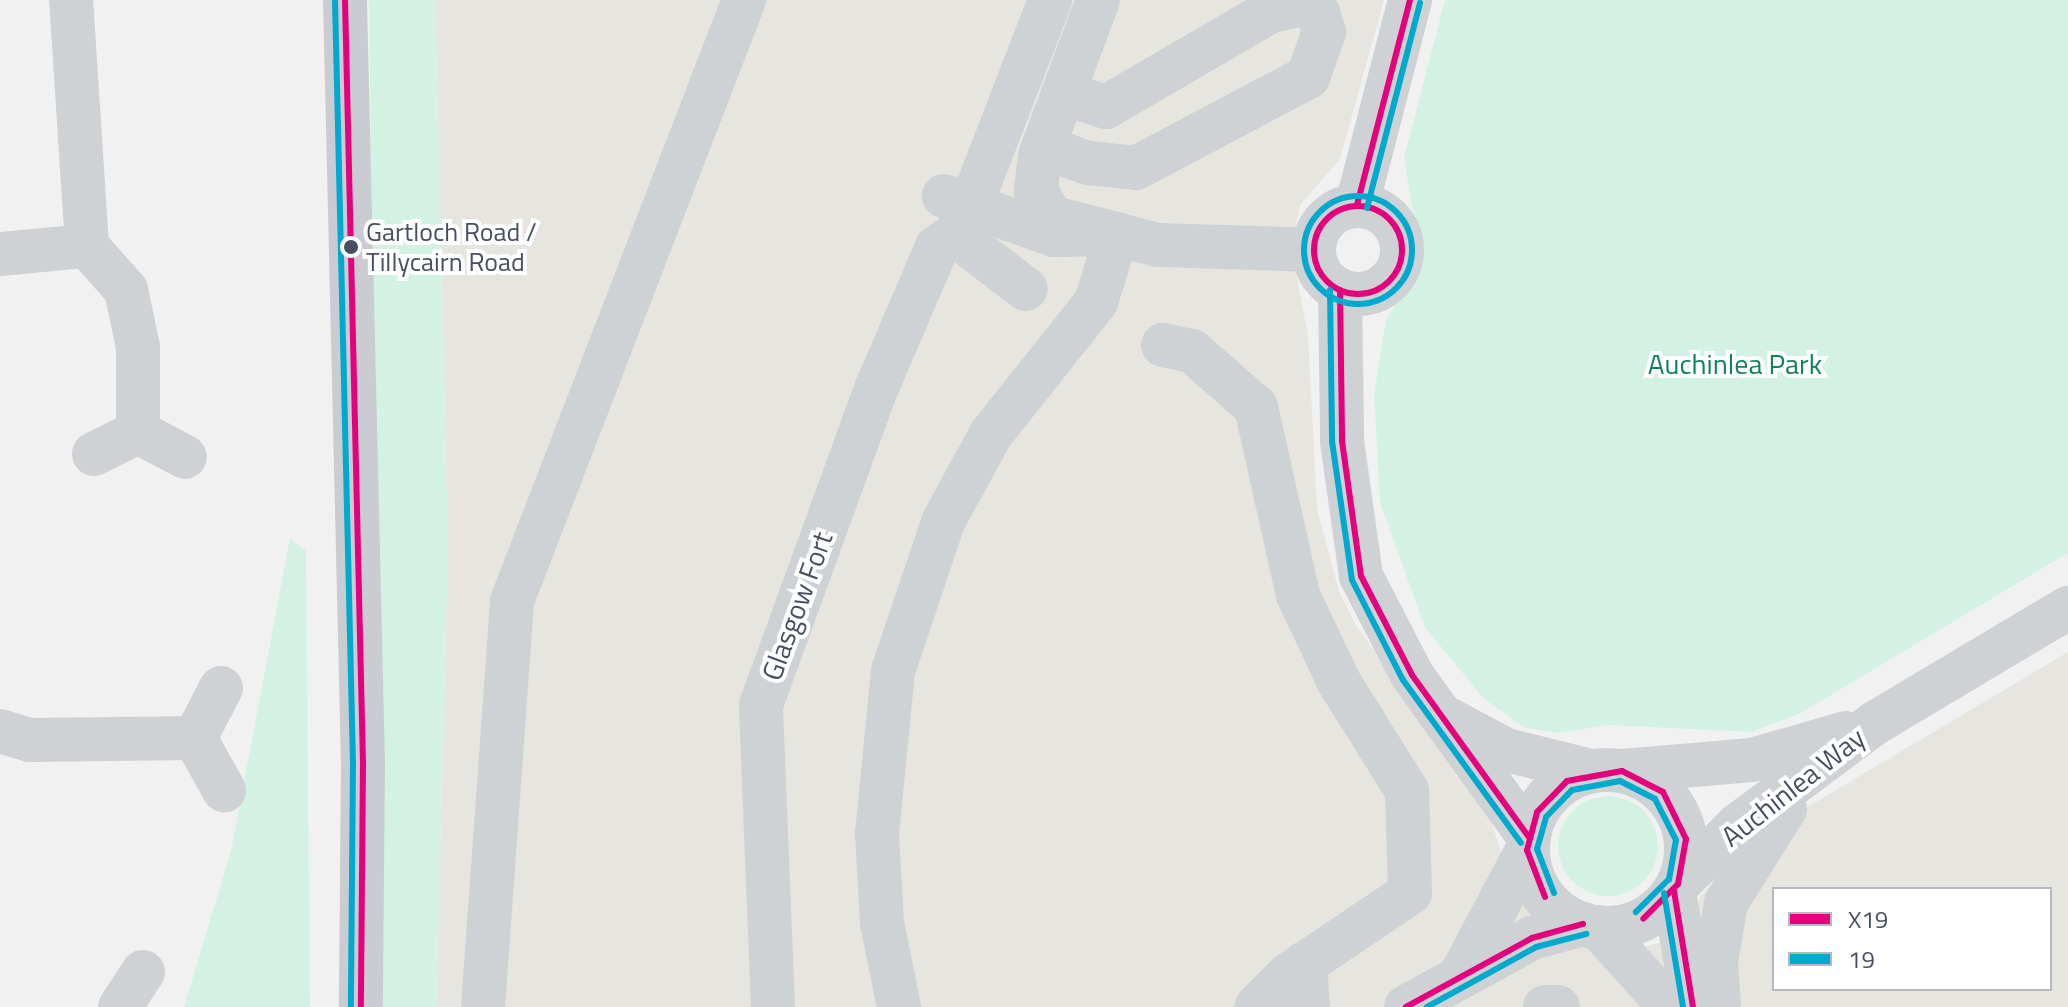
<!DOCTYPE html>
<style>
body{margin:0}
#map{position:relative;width:2068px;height:1007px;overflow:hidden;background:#f2f1f1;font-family:"Titillium Web",sans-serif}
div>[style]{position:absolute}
.commercial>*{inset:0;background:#e7e5df}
.green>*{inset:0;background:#d4f2e4}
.round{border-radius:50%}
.minor>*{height:44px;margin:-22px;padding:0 22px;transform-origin:22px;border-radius:22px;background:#cfd2d5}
.minor>.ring{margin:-22px;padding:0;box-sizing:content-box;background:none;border:44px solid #cfd2d5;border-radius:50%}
.major>*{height:44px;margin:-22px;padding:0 22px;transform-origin:22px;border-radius:22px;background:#caccd2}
.bus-1>*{height:6px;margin:-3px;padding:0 3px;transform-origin:3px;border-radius:3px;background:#e5007d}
.bus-1>.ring{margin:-3px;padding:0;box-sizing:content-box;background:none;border:6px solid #e5007d;border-radius:50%}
.bus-2>*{height:6px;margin:-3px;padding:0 3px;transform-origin:3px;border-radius:3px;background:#00a9ce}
.bus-2>.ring{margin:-3px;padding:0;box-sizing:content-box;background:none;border:6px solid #00a9ce;border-radius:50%}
.dots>*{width:22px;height:22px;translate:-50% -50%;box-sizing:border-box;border:4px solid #fff;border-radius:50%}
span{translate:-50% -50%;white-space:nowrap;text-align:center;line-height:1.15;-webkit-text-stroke:8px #fff;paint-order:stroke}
.bus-label{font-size:26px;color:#475060}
.left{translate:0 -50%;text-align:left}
.park-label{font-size:28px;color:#10835a}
.street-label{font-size:28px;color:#475060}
.legend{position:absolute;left:1772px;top:887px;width:280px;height:104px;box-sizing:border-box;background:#fff;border:2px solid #b5b9bf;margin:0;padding:10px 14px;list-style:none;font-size:24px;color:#475060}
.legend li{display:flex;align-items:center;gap:16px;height:40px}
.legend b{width:40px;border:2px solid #b5b9bf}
</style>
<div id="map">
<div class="commercial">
<i style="clip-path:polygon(evenodd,435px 0,1384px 0,1340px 159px,1300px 205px,1291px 246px,1308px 336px,1317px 509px,1339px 592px,1357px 627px,1484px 802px,1514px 887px,1540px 919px,1609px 955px,1667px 941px,1737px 849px,2068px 652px,2068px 1007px,436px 1007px,448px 550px,435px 0,1774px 889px,2050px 889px,2050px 989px,1774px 989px,1774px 889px)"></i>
</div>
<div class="green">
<i style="clip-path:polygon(369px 0,435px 0,448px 550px,436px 1007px,382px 1007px)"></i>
<i style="clip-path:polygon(1445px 0,2068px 0,2068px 553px,1801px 713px,1751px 732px,1608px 725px,1560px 733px,1525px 728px,1483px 698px,1425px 627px,1380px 503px,1374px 394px,1386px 320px,1421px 260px,1404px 158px)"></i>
<i style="clip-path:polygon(290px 538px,306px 551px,310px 1007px,184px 1007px,231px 851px)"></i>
<i class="round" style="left:1558px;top:796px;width:100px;height:100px"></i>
</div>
<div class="minor">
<i style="left:1098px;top:0;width:166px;rotate:110.4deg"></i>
<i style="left:1040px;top:156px;width:35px;rotate:97deg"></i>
<i style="left:1036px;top:191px;width:30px;rotate:60deg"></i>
<i style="left:1051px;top:217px;width:110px;rotate:14.8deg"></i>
<i style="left:1157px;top:245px;width:156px;rotate:1.8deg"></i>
<i style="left:1043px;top:147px;width:48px;rotate:19.6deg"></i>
<i style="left:1088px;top:163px;width:48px;rotate:5.9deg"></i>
<i style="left:1136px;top:168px;width:195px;rotate:-27.9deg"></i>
<i style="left:1308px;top:77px;width:48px;rotate:-70.4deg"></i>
<i style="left:1324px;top:32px;width:20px;rotate:-108deg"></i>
<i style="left:1318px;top:13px;width:17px;rotate:-149deg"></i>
<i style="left:1303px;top:4px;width:33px;rotate:168deg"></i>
<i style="left:1271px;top:11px;width:191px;rotate:149.8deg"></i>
<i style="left:1106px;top:107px;width:45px;rotate:-162deg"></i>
<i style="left:1357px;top:205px;width:212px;rotate:-75.5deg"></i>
<i class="ring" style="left:1314px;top:206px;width:44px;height:44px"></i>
<i style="left:955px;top:235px;width:89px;rotate:37.3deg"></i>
<i style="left:87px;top:246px;width:59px;rotate:48.4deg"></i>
<i style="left:126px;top:290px;width:58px;rotate:78.1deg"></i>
<i style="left:138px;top:347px;width:85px;rotate:90deg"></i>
<i style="left:0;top:254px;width:87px;rotate:-5.3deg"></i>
<i style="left:87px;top:246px;width:247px;rotate:-93.7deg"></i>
<i style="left:1340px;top:290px;width:151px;rotate:89.2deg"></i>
<i style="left:1342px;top:441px;width:136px;rotate:82deg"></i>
<i style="left:1361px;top:576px;width:111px;rotate:62.7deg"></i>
<i style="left:1412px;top:675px;width:200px;rotate:54.2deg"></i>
<i style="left:1163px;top:345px;width:30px;rotate:12deg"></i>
<i style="left:1192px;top:351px;width:85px;rotate:41.2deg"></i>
<i style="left:1256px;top:407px;width:193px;rotate:77.4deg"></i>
<i style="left:1298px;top:595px;width:96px;rotate:64.8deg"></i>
<i style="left:1339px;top:682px;width:128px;rotate:58deg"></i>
<i style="left:1407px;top:791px;width:102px;rotate:88.3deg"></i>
<i style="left:1410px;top:893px;width:147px;rotate:146.1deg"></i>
<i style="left:1288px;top:975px;width:45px;rotate:135deg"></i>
<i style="left:94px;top:454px;width:49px;rotate:-26.6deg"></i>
<i style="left:138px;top:432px;width:53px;rotate:28deg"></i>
<i style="left:221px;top:688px;width:56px;rotate:117.5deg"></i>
<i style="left:195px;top:738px;width:60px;rotate:60.9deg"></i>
<i style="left:1446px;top:718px;width:68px;rotate:28.1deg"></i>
<i style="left:1506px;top:750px;width:88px;rotate:13.9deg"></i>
<i style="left:0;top:731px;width:31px;rotate:17deg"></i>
<i style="left:30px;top:740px;width:165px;rotate:-0.7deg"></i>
<i class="ring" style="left:1528px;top:770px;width:114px;height:114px"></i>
<i style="left:1623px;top:771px;width:129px;rotate:-4.9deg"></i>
<i style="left:1752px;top:760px;width:98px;rotate:-16deg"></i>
<i style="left:1678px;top:884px;width:84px;rotate:-44.5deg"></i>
<i style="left:1738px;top:825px;width:171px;rotate:-36.7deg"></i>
<i style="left:1875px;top:723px;width:225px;rotate:-30.8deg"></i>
<i style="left:1674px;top:891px;width:118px;rotate:80.7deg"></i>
<i style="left:1598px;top:927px;width:108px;rotate:48deg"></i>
<i style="left:1305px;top:963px;width:44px;rotate:86.1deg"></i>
<i style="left:1463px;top:971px;width:137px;rotate:-62.1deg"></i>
<i style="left:120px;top:1007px;width:42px;rotate:-56.7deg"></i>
<i style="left:483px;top:1007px;width:407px;rotate:-85.9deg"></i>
<i style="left:512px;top:601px;width:644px;rotate:-68.89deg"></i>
<i style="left:773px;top:1007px;width:302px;rotate:-92.3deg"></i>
<i style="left:761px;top:705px;width:338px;rotate:-70deg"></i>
<i style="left:877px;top:387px;width:152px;rotate:-66.8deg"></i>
<i style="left:937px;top:247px;width:22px;rotate:-34deg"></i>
<i style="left:955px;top:235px;width:34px;rotate:-62deg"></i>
<i style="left:971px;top:205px;width:220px;rotate:-68.9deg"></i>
<i style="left:899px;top:1007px;width:86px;rotate:-101.4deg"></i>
<i style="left:882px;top:923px;width:89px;rotate:-93.2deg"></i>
<i style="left:877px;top:834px;width:164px;rotate:-84.4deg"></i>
<i style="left:893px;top:671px;width:157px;rotate:-71.4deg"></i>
<i style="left:943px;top:522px;width:100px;rotate:-61.4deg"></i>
<i style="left:991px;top:434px;width:169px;rotate:-51.5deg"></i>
<i style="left:1096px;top:302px;width:71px;rotate:-72.8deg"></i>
<i style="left:1117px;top:234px;width:63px;rotate:179.1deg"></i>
<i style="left:1054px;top:235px;width:117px;rotate:-160.5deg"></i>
<i style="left:1406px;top:1007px;width:144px;rotate:-28.7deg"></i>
<i style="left:1532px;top:938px;width:53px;rotate:-15.4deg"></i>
<i style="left:1545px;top:1007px;width:13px"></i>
<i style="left:1719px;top:1007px;width:46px;rotate:-93.7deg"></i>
<i style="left:1716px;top:961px;width:59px;rotate:-80.2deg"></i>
<i style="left:1726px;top:903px;width:111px;rotate:-57.9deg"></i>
</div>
<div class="major">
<i style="left:345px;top:0;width:762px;rotate:88.65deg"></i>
<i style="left:363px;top:762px;width:245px;rotate:90.5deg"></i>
</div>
<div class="bus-1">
<i style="left:345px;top:0;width:762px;rotate:88.65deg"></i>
<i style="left:363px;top:762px;width:245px;rotate:90.5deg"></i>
<i style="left:1357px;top:205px;width:212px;rotate:-75.5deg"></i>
<i class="ring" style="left:1314px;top:206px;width:82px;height:82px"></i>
<i style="left:1340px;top:290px;width:151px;rotate:89.2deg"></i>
<i style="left:1342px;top:441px;width:136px;rotate:82deg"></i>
<i style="left:1361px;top:576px;width:111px;rotate:62.7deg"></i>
<i style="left:1412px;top:675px;width:200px;rotate:54.2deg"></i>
<i style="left:1674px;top:891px;width:118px;rotate:80.7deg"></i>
<i style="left:1545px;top:897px;width:50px;rotate:-111deg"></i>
<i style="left:1527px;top:850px;width:39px;rotate:-75deg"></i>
<i style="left:1537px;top:812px;width:43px;rotate:-45.9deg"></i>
<i style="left:1567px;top:781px;width:56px;rotate:-10.3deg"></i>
<i style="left:1622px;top:771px;width:46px;rotate:27.1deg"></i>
<i style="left:1663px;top:792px;width:52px;rotate:63.9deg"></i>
<i style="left:1686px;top:839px;width:46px;rotate:100.1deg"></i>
<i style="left:1678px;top:884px;width:49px;rotate:135deg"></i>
<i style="left:1406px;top:1007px;width:144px;rotate:-28.7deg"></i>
<i style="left:1532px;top:938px;width:53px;rotate:-15.4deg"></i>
</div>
<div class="bus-2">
<i style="left:335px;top:0;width:762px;rotate:88.65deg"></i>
<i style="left:353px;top:762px;width:245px;rotate:90.5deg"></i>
<i class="ring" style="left:1304px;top:196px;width:102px;height:102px"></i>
<i style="left:1367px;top:208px;width:212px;rotate:-75.5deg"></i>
<i style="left:1330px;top:290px;width:151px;rotate:89.2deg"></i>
<i style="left:1332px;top:441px;width:140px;rotate:81.8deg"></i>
<i style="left:1352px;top:580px;width:112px;rotate:63deg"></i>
<i style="left:1403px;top:680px;width:201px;rotate:54.1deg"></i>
<i style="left:1554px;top:893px;width:47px;rotate:-111.1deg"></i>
<i style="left:1537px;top:849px;width:33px;rotate:-74deg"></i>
<i style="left:1546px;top:817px;width:37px;rotate:-46deg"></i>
<i style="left:1572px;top:790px;width:49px;rotate:-10.6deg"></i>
<i style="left:1620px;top:781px;width:39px;rotate:27deg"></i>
<i style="left:1655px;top:799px;width:46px;rotate:62.9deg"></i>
<i style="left:1676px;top:840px;width:40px;rotate:100deg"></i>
<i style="left:1669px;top:879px;width:47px;rotate:135deg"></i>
<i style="left:1664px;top:893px;width:116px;rotate:80.5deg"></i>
<i style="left:1427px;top:1007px;width:124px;rotate:-28.8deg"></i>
<i style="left:1536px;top:947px;width:52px;rotate:-14.6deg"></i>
</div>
<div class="dots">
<i style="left:351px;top:247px;background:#475060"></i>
</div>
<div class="bus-label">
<span class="left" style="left:366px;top:247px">Gartloch Road /<br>Tillycairn Road</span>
</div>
<div class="park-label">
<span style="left:1735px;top:364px">Auchinlea Park</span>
</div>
<div class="street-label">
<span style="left:797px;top:606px;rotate:-70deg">Glasgow Fort</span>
<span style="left:1793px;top:787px;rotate:-38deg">Auchinlea Way</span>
</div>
<ul class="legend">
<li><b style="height:10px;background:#e5007d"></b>X19</li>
<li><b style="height:10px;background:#00a9ce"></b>19</li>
</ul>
</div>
